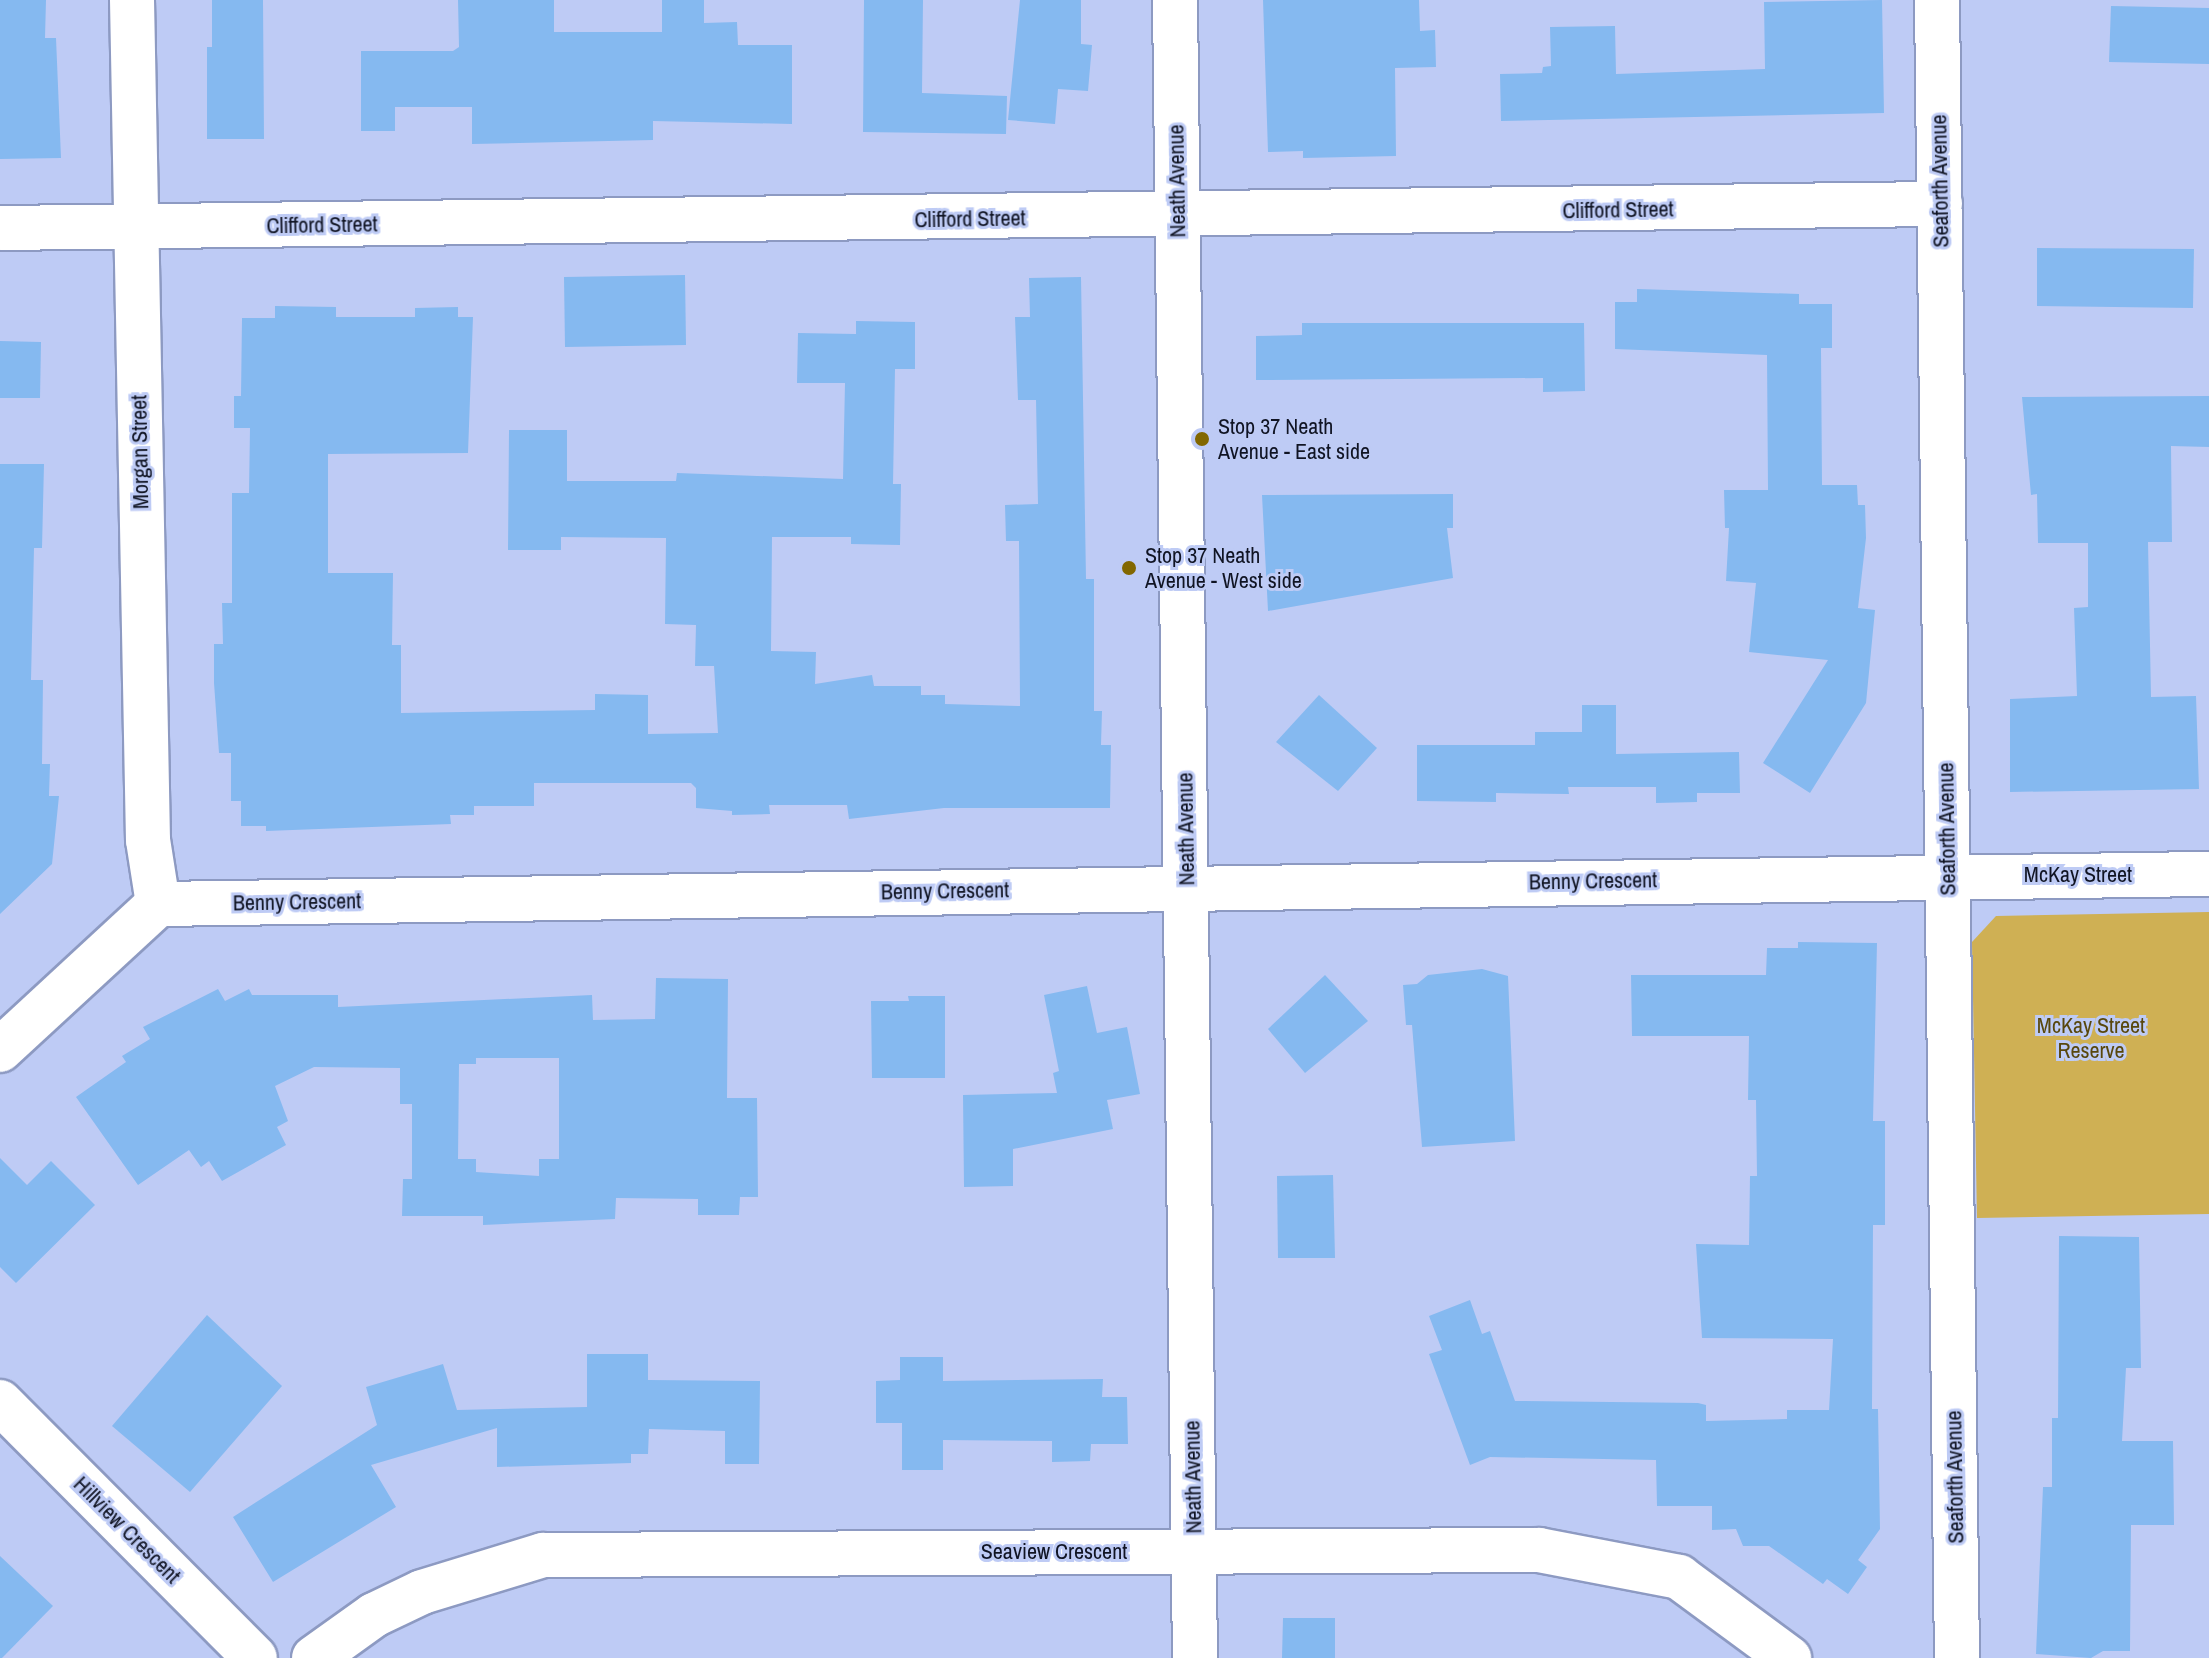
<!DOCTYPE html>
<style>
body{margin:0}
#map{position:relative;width:2209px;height:1658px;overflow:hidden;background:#becbf5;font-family:"Archivo Narrow",sans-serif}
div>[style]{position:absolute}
.green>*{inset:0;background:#cfb054}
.building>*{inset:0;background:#85b9f0}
.roads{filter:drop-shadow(2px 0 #8d9ac2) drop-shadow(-2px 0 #8d9ac2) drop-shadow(0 2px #8d9ac2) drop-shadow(0 -2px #8d9ac2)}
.minor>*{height:44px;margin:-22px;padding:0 22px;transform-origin:22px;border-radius:22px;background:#fff}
.dots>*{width:22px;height:22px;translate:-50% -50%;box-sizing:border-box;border:4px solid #becbf5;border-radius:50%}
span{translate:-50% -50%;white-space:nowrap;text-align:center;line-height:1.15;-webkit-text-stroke:6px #becbf5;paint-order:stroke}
.street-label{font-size:22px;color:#101423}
.poi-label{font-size:22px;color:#101423}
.left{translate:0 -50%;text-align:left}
.park-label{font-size:22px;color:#58470c}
</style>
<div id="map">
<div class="green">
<i style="clip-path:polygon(2209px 912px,2209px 1214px,1977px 1218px,1972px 942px,1996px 916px)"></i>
</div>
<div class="building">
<i style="clip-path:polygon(0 0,46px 0,45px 38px,56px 38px,61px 158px,0 159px)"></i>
<i style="clip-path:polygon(212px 0,263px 0,264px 139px,207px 139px,207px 47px,212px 47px)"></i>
<i style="clip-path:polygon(458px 0,554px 0,554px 32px,662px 32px,662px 0,704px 0,704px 23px,737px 22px,738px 45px,792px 45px,792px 124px,653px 121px,653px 140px,472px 144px,472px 107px,395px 107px,395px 131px,361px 131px,361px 51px,453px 51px,459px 47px)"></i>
<i style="clip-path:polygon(864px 0,923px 0,922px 93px,1007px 96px,1006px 134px,863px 132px)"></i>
<i style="clip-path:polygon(1020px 0,1081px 0,1081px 44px,1092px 45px,1088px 91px,1058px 89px,1055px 124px,1008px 120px)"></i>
<i style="clip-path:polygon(1263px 0,1419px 0,1420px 31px,1435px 30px,1436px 67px,1395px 68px,1396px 156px,1303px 158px,1303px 151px,1268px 152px)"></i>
<i style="clip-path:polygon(1882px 0,1884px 113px,1501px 121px,1500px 74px,1542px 73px,1543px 67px,1551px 66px,1550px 27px,1615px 26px,1616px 74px,1765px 69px,1764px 2px)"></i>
<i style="clip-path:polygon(2111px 6px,2209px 8px,2209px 64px,2109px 62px)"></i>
<i style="clip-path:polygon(2037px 248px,2194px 249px,2193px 308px,2037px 306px)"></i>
<i style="clip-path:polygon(685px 275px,686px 345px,565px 347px,564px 277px)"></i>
<i style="clip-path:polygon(1081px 277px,1086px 579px,1094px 579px,1094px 711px,1102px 711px,1101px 745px,1111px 745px,1110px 808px,944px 808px,849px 819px,847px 805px,769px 805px,770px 814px,732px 815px,732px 811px,696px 808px,696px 788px,691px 783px,534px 783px,534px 806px,474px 806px,474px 815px,450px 815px,451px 824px,266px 831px,266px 826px,241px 826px,241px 801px,231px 801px,231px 753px,219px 753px,214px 683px,214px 644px,223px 644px,222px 603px,232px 603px,232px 493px,249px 493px,250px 428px,234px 428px,234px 396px,241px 396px,242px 318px,275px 318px,275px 306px,336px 307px,336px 317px,415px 317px,415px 308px,458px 307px,458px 317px,473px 317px,468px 453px,328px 454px,328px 573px,393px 573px,392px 645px,401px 645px,401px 713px,595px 710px,595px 694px,648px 695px,648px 734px,718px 733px,714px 666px,695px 666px,696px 625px,665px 624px,666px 538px,561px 537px,561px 550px,508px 550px,509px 430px,567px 430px,567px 481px,676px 481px,677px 473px,843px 479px,845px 383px,797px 383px,798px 333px,856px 334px,856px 321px,915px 322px,915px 369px,895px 369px,893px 484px,901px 484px,900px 545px,851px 544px,851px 537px,772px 537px,771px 651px,816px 652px,815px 684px,872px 675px,874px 686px,921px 686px,921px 695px,945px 695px,945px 704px,1020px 706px,1019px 541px,1006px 541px,1005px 505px,1038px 504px,1036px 400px,1018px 400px,1015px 317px,1030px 317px,1029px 278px)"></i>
<i style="clip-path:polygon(1637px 289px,1799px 294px,1799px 304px,1832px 304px,1832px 348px,1821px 348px,1822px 485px,1857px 485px,1858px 505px,1865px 505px,1866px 538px,1858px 608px,1875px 610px,1866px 703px,1810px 793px,1763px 763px,1828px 660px,1749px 652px,1756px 583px,1726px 581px,1729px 528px,1725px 528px,1724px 490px,1768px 490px,1767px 355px,1615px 349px,1615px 302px,1637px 302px)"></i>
<i style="clip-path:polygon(1302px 323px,1584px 323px,1585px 391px,1543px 392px,1543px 378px,1256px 380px,1256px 336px,1302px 335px)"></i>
<i style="clip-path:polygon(0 341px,41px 342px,40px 398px,0 398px)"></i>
<i style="clip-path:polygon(2209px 396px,2209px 447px,2171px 446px,2172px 542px,2148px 542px,2151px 697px,2196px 696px,2199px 789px,2010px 792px,2010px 699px,2077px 696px,2074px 608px,2088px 607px,2088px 543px,2038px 543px,2037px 494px,2031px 495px,2022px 397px)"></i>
<i style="clip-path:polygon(0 464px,44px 464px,42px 548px,34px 548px,31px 680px,43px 680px,42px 764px,50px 764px,49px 796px,59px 796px,52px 864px,0 914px)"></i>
<i style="clip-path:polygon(1453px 494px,1453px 528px,1447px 528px,1453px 578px,1268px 611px,1262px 495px)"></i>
<i style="clip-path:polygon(1319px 695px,1377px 748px,1338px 791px,1276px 742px)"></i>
<i style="clip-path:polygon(1582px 705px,1616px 705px,1616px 754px,1739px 752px,1740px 793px,1697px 793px,1697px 802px,1656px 803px,1656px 787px,1568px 787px,1569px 794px,1496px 793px,1496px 802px,1417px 801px,1417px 745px,1535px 745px,1535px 732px,1582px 732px)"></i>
<i style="clip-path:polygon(1798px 942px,1877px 943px,1873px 1121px,1885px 1121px,1885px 1225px,1873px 1225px,1872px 1409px,1878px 1409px,1880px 1529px,1858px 1560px,1867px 1567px,1848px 1594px,1827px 1579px,1823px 1584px,1769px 1546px,1743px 1546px,1736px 1529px,1712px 1530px,1712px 1506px,1657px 1506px,1656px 1460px,1490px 1457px,1470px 1465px,1429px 1354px,1442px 1350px,1429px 1316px,1470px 1300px,1482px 1334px,1490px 1331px,1515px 1401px,1698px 1403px,1706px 1405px,1706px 1421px,1787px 1419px,1787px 1410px,1829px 1410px,1833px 1339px,1702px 1338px,1696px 1244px,1749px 1245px,1750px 1176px,1757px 1176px,1756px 1100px,1748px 1100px,1749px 1036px,1632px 1036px,1631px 975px,1766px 975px,1767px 948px,1798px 948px)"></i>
<i style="clip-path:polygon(1482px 969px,1508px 976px,1515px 1141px,1422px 1147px,1412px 1025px,1406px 1025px,1403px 985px,1417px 984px,1428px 975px)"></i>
<i style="clip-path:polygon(1325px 975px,1368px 1021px,1305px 1073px,1268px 1029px)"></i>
<i style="clip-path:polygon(evenodd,656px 978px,728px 979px,727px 1098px,757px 1098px,758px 1197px,740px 1197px,739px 1215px,698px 1215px,698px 1199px,616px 1198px,615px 1219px,483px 1225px,483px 1216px,402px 1216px,403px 1179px,412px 1179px,412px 1104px,400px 1104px,400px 1068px,314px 1067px,275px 1086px,288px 1121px,277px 1127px,286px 1145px,222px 1181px,209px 1161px,201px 1167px,189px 1150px,138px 1185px,76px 1097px,126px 1062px,122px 1056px,150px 1039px,143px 1027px,218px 989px,225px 1001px,249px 989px,252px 995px,338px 995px,338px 1007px,592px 995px,593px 1020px,655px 1019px,656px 978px,476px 1058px,559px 1058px,559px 1159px,539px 1159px,539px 1176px,476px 1172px,476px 1159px,458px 1159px,459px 1064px,476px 1064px,476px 1058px)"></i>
<i style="clip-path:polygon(1087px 986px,1097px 1033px,1127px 1027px,1140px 1094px,1107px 1100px,1113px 1129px,1013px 1149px,1013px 1186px,964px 1187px,963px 1095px,1057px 1093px,1053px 1073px,1059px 1071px,1044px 995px)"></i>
<i style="clip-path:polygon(908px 996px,945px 996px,945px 1078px,872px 1078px,871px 1001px,909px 1001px)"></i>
<i style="clip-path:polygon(0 1158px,27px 1185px,51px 1161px,95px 1205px,16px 1283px,0 1267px)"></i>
<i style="clip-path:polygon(1333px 1175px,1335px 1258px,1278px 1258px,1277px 1176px)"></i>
<i style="clip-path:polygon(2059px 1236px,2139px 1237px,2141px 1368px,2126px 1368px,2122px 1441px,2173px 1441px,2174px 1525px,2131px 1525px,2130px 1651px,2103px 1651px,2091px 1658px,2036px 1654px,2043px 1487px,2052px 1487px,2052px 1418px,2058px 1418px)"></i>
<i style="clip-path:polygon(207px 1315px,282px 1386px,190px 1492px,112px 1426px)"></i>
<i style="clip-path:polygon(587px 1354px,648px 1354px,648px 1380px,760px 1381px,759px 1464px,725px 1464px,725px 1431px,649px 1429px,648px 1454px,631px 1454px,631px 1463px,497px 1467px,497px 1428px,371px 1465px,396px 1507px,273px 1582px,233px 1517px,377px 1425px,366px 1387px,443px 1364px,457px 1410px,587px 1407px)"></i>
<i style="clip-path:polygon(900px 1357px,943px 1357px,943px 1381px,1103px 1379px,1102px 1397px,1127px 1397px,1128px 1444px,1091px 1444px,1090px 1461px,1052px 1462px,1052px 1441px,943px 1440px,943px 1470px,902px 1470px,902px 1423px,876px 1423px,876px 1381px,900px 1380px)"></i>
<i style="clip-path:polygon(0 1556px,53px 1606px,2px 1658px,0 1658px)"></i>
<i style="clip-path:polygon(1283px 1618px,1335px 1618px,1335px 1658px,1282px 1658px)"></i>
</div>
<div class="roads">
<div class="minor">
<i style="left:132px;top:0;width:840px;rotate:88.91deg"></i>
<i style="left:148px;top:840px;width:65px;rotate:81.1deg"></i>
<i style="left:1175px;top:0;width:1658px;rotate:89.31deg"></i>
<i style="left:1937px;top:0;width:1658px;rotate:89.31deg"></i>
<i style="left:0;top:228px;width:1940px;rotate:-0.71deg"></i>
<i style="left:0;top:1050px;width:215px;rotate:-42.7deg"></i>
<i style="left:158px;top:904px;width:2051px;rotate:-0.84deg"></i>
<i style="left:0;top:1402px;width:361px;rotate:45.1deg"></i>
<i style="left:314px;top:1658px;width:74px;rotate:-35.6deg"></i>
<i style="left:374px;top:1615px;width:53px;rotate:-25.6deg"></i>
<i style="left:422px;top:1592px;width:127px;rotate:-17deg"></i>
<i style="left:543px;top:1555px;width:996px;rotate:-0.29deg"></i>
<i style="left:1539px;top:1550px;width:143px;rotate:10.9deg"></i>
<i style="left:1679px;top:1577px;width:137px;rotate:36.4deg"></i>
</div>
</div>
<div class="dots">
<i style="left:1202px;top:439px;background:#826700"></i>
<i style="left:1129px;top:568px;background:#826700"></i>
</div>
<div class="street-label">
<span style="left:1177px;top:181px;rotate:-91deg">Neath Avenue</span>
<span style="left:1940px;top:181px;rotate:-91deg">Seaforth Avenue</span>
<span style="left:1618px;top:210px;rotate:-1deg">Clifford Street</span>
<span style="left:970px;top:219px;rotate:-1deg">Clifford Street</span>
<span style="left:322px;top:225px;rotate:-1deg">Clifford Street</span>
<span style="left:140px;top:452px;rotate:-91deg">Morgan Street</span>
<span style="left:1186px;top:829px;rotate:-91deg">Neath Avenue</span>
<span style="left:1947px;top:829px;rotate:-91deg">Seaforth Avenue</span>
<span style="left:2078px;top:875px">McKay Street</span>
<span style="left:1593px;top:881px;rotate:-1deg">Benny Crescent</span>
<span style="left:945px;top:891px;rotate:-1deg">Benny Crescent</span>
<span style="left:297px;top:902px;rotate:-1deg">Benny Crescent</span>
<span style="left:1193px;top:1477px;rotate:-91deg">Neath Avenue</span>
<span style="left:1955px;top:1477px;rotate:-91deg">Seaforth Avenue</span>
<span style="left:127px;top:1530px;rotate:45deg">Hillview Crescent</span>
<span style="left:1054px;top:1552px">Seaview Crescent</span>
</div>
<div class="poi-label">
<span class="left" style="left:1218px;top:439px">Stop 37 Neath<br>Avenue - East side</span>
<span class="left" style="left:1145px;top:568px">Stop 37 Neath<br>Avenue - West side</span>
</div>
<div class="park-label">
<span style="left:2091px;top:1038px">McKay Street<br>Reserve</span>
</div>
</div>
